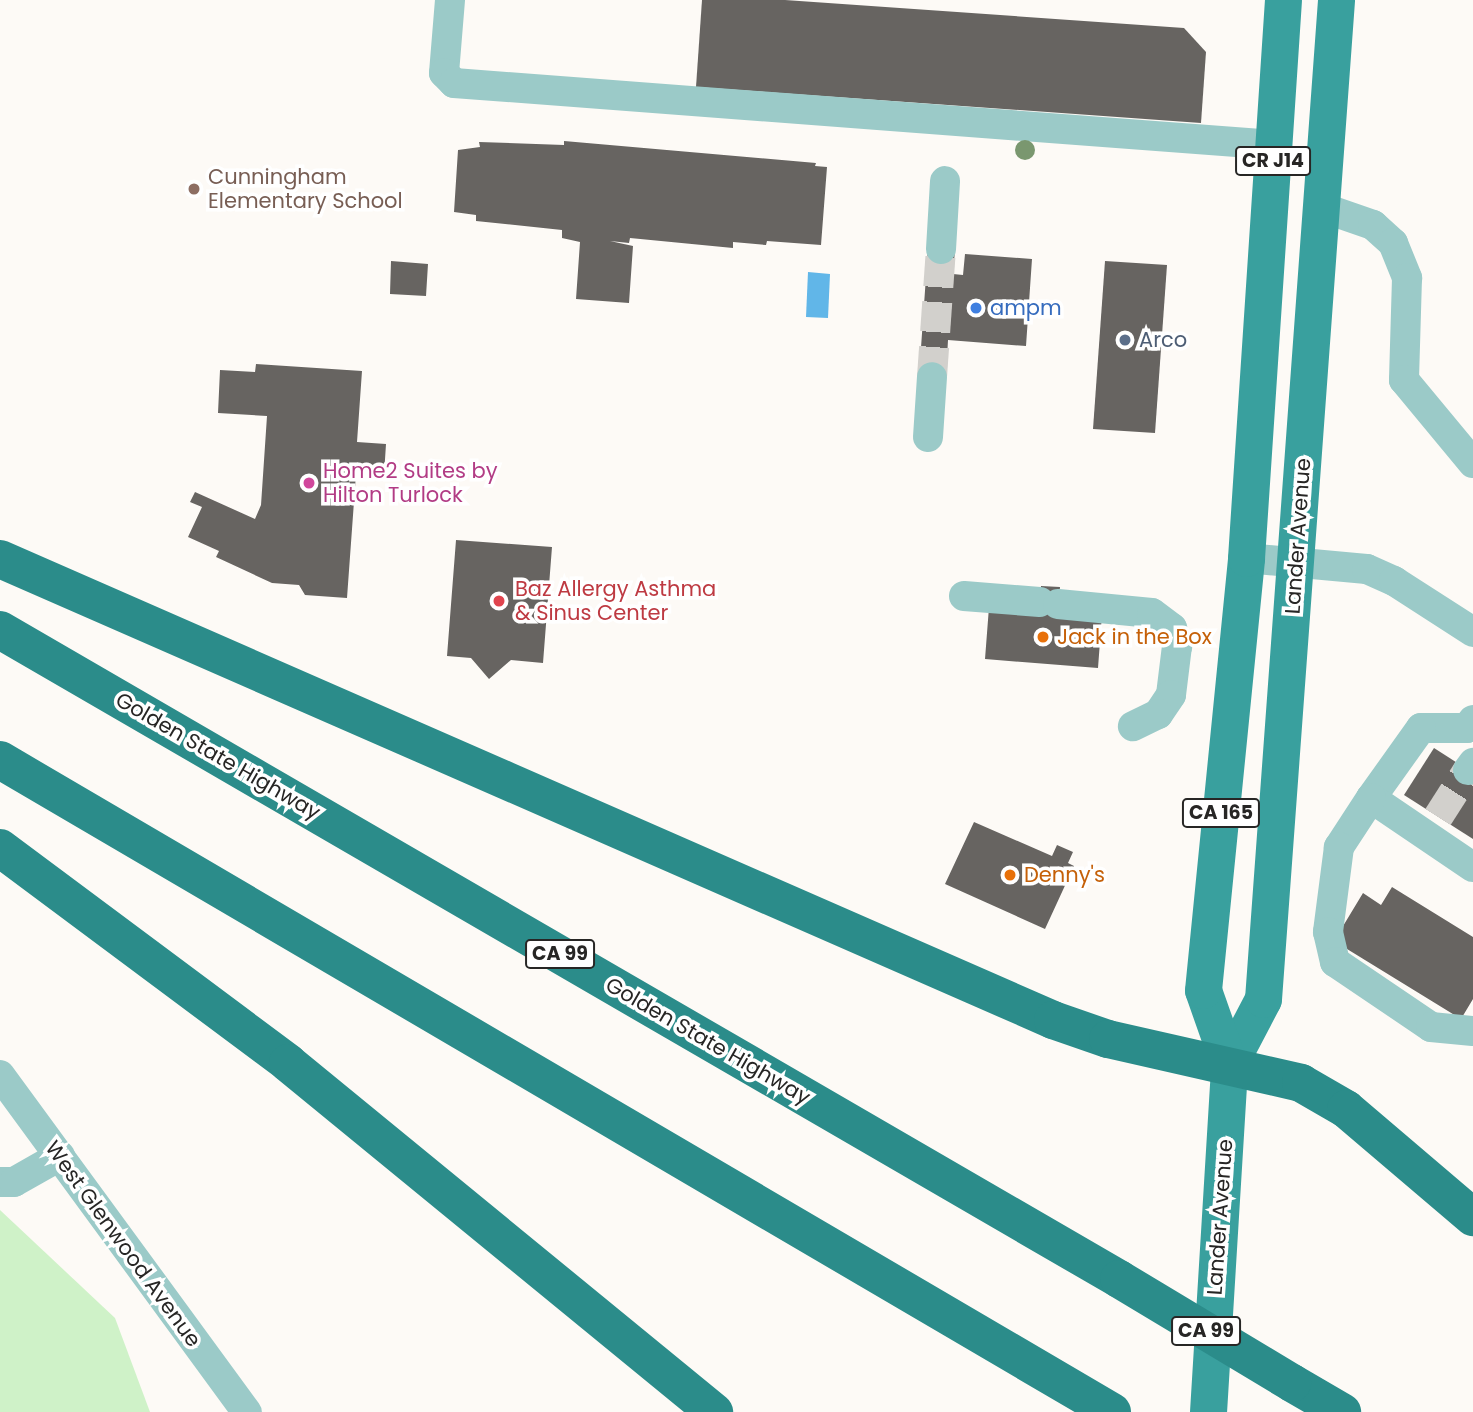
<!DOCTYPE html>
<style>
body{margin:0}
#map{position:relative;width:1473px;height:1412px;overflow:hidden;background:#fdfaf6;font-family:Poppins,sans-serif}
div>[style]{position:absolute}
.green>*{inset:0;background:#cff2c8}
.water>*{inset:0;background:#61b6e8}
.building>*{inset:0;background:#676461}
.minor-tunnel>*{height:30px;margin-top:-15px;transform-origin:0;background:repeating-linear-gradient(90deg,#d2d0cc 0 30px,transparent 0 45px)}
.minor>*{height:30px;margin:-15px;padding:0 15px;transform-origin:15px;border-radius:15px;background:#9bcac8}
.major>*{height:37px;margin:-18.5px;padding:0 18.5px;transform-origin:18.5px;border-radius:18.5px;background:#39a09e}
.highway>*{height:38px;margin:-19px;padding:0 19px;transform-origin:19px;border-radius:19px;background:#2b8c8a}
.highway-bridge>*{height:38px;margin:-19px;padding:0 19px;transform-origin:19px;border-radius:19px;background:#2b8c8a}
.trees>*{width:20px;height:20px;margin:-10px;border-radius:50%;background:#7a976f}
.dots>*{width:19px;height:19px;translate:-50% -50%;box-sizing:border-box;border:4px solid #fff;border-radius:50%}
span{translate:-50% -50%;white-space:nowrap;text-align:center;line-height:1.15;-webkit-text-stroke:7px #fff;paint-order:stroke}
.shield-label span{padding:2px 5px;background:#fff;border:2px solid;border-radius:5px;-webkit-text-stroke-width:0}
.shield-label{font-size:19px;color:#272625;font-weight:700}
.education-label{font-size:21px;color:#785e54}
.left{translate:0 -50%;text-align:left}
.shop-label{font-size:21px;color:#366cbe}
.service-label{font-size:21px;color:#4e5e75}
.hotel-label{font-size:21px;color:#b23c85}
.street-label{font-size:21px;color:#272625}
.health-label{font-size:21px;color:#be3a42}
.food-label{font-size:21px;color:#c56008}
</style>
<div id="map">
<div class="green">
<i style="clip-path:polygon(0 1210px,115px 1318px,150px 1412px,0 1412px)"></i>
</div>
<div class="water">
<i style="clip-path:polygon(808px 272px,830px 274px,828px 318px,806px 317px)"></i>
</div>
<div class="building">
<i style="clip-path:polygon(702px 0,785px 0,1184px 28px,1206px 52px,1201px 123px,696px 87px)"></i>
<i style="clip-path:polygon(564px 141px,816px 163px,815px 166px,827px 167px,821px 245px,767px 241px,766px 245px,733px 242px,733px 248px,630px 238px,629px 243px,610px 241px,633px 246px,629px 303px,576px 299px,580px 242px,562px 238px,562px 230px,476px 221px,476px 215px,454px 212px,458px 150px,480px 147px,479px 142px,564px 145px)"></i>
<i style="clip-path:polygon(928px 248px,955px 250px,953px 274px,963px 275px,965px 254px,1032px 259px,1026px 346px,948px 340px,946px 377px,919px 376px)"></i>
<i style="clip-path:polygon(391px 261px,428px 264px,426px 296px,390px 294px)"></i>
<i style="clip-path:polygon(1105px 261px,1167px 265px,1155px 433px,1093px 429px)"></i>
<i style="clip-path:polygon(256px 364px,362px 371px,357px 442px,386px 444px,384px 475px,356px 474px,347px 598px,305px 595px,299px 585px,272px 583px,216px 557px,219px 551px,188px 537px,202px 507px,190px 502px,195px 492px,255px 519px,261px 505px,267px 416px,218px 413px,220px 370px,255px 372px)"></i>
<i style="clip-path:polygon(456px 540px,552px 547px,543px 663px,511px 660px,489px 679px,471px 658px,447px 656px)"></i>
<i style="clip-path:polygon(1041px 586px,1060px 587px,1058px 612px,1102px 615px,1098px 668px,985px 659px,989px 607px,1039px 611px)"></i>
<i style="clip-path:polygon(1434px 748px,1473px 773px,1473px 839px,1404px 795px)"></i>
<i style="clip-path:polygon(974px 822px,1052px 856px,1057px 845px,1073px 852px,1068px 863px,1074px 866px,1045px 929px,945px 884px)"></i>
<i style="clip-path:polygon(1392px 887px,1473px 937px,1473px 999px,1461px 1019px,1334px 941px,1363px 893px,1381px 905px)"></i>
</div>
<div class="minor-tunnel">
<i style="left:932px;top:377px;width:128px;rotate:-86deg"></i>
<i style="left:1438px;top:817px;width:56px;rotate:-57.4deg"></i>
</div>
<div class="minor">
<i style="left:450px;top:0;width:73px;rotate:94.7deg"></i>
<i style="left:444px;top:73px;width:14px;rotate:45deg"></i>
<i style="left:454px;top:83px;width:822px;rotate:4.32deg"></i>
<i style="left:1321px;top:207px;width:55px;rotate:19.1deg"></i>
<i style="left:1373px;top:225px;width:27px;rotate:42deg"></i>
<i style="left:1393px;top:243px;width:38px;rotate:68deg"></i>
<i style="left:1407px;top:278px;width:102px;rotate:91.7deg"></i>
<i style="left:1404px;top:380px;width:108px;rotate:50.3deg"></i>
<i style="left:941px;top:249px;width:68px;rotate:-86.6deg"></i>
<i style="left:928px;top:437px;width:60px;rotate:-86.2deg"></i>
<i style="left:1246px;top:558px;width:121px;rotate:5.2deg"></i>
<i style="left:1367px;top:569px;width:30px;rotate:24deg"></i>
<i style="left:1394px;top:581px;width:94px;rotate:32.8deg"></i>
<i style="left:964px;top:596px;width:76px;rotate:4.5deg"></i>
<i style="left:1058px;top:604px;width:94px;rotate:5.5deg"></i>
<i style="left:1152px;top:613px;width:25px;rotate:37deg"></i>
<i style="left:1172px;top:628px;width:19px;rotate:74deg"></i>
<i style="left:1177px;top:646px;width:49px;rotate:97deg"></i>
<i style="left:1171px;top:695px;width:23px;rotate:124deg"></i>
<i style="left:1158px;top:714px;width:28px;rotate:154deg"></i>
<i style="left:1473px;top:720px;width:10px;rotate:127deg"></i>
<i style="left:1467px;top:728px;width:46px;rotate:180deg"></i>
<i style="left:1421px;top:728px;width:86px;rotate:125.5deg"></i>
<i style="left:1371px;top:798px;width:123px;rotate:34.1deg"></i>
<i style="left:1468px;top:770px;width:9px;rotate:-54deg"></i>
<i style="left:1371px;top:798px;width:59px;rotate:123.1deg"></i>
<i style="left:1339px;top:847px;width:86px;rotate:97.4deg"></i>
<i style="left:1328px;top:932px;width:31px;rotate:77deg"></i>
<i style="left:1335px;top:962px;width:116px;rotate:34.1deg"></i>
<i style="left:1431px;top:1027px;width:42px;rotate:5.4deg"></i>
<i style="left:0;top:1075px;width:418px;rotate:53.8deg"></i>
<i style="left:0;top:1182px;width:14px"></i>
<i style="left:14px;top:1182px;width:53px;rotate:-29.5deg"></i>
</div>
<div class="major">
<i style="left:1229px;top:1064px;width:73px;rotate:-62.4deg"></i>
<i style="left:1263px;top:999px;width:1002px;rotate:-85.82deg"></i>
<i style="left:1208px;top:1412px;width:349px;rotate:-86.5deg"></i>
<i style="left:1229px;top:1064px;width:78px;rotate:-109.4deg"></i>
<i style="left:1203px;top:990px;width:434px;rotate:-84.3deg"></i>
<i style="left:1246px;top:558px;width:559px;rotate:-86.21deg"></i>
</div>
<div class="highway">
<i style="left:0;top:559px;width:1149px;rotate:23.64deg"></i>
<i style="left:1053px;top:1020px;width:58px;rotate:19.1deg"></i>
<i style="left:1108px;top:1039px;width:198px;rotate:12.8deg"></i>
<i style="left:1301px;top:1083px;width:52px;rotate:30deg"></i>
<i style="left:1346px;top:1109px;width:167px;rotate:40.4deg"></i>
<i style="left:0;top:630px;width:1294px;rotate:30.11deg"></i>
<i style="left:0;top:760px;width:1289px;rotate:30.38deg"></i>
<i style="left:0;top:848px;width:359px;rotate:36.7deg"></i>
<i style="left:288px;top:1063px;width:551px;rotate:39.33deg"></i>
<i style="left:1292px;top:1383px;width:58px;rotate:30.1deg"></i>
</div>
<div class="highway-bridge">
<i style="left:1119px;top:1279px;width:202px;rotate:31deg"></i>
</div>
<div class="trees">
<i style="left:1025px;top:150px"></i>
</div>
<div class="dots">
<i style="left:194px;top:189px;background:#8d6e63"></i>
<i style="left:976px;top:308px;background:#3f7fe0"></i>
<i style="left:1125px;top:340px;background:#5c6f8a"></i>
<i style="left:309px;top:483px;background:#d1479c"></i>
<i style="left:499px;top:601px;background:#e0444e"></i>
<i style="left:1043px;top:637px;background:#e8710a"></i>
<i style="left:1010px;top:875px;background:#e8710a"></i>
</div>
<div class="shield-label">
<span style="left:1273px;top:161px">CR J14</span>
<span style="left:1221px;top:813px">CA 165</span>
<span style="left:560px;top:954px">CA 99</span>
<span style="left:1206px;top:1331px">CA 99</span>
</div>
<div class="education-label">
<span class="left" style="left:208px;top:189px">Cunningham<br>Elementary School</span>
</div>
<div class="shop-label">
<span class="left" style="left:990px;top:308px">ampm</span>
</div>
<div class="service-label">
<span class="left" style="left:1139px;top:340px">Arco</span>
</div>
<div class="hotel-label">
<span class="left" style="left:323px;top:483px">Home2 Suites by<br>Hilton Turlock</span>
</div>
<div class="street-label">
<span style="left:1298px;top:536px;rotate:-86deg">Lander Avenue</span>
<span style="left:218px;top:756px;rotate:30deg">Golden State Highway</span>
<span style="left:708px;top:1041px;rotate:30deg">Golden State Highway</span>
<span style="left:1220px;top:1217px;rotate:-86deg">Lander Avenue</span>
<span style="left:123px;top:1244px;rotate:54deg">West Glenwood Avenue</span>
</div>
<div class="health-label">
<span class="left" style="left:515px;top:601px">Baz Allergy Asthma<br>&amp; Sinus Center</span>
</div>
<div class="food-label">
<span class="left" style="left:1057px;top:637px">Jack in the Box</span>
<span class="left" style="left:1024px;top:875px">Denny's</span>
</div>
</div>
